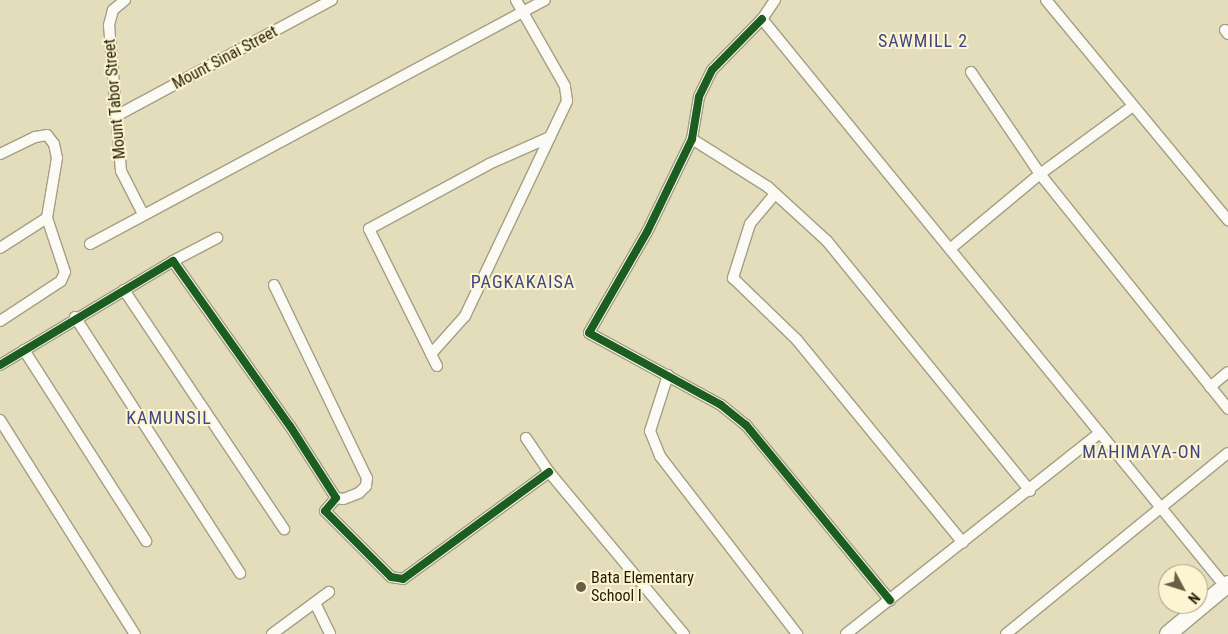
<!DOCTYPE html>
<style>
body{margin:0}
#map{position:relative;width:1228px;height:634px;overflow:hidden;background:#e4ddbc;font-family:"Roboto Condensed",sans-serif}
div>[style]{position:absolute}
.roads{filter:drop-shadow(1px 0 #a49e84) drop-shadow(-1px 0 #a49e84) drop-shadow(0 1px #a49e84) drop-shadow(0 -1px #a49e84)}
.street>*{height:10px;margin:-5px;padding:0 5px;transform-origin:5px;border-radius:5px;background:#fbfaf5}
.primary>*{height:16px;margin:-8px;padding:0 8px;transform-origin:8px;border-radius:8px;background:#fbfaf5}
.cycleway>*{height:8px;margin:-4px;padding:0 4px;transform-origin:4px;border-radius:4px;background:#1b5e20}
.dots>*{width:14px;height:14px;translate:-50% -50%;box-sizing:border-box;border:2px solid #fdf5d1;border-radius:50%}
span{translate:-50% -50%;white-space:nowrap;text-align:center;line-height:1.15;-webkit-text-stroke:4px #fdf5d1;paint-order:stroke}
.street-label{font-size:16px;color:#231d06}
.poi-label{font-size:16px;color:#231d06}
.left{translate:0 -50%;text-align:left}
.neighbourhood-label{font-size:18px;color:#414784;letter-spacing:1px}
.north{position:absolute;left:1158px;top:564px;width:50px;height:50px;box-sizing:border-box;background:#fdf5d1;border:1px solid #a69f80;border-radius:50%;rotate:130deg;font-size:14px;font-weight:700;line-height:20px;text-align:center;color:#231d06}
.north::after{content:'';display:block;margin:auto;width:18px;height:22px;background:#676046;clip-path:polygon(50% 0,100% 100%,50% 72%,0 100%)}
</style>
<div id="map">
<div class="roads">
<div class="street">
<i style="left:125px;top:0;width:16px;rotate:140deg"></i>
<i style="left:113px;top:10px;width:16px;rotate:105deg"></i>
<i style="left:109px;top:25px;width:146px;rotate:85.3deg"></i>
<i style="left:121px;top:171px;width:48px;rotate:62.9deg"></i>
<i style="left:775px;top:0;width:23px;rotate:124deg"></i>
<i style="left:762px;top:19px;width:732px;rotate:50.77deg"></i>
<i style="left:1046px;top:0;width:286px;rotate:50.4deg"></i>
<i style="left:762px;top:19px;width:71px;rotate:134.4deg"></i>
<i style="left:712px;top:70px;width:30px;rotate:116deg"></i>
<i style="left:699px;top:97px;width:43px;rotate:99.5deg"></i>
<i style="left:692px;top:139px;width:103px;rotate:115.8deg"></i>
<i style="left:647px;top:232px;width:116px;rotate:119.9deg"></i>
<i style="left:589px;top:333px;width:150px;rotate:28.6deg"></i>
<i style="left:721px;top:405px;width:32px;rotate:39deg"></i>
<i style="left:746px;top:425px;width:227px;rotate:50.6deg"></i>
<i style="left:1225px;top:30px;width:5px;rotate:53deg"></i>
<i style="left:971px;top:72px;width:123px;rotate:55.9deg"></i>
<i style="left:1040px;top:174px;width:301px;rotate:51.3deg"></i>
<i style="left:118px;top:115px;width:243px;rotate:-28.3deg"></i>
<i style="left:692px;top:139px;width:90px;rotate:32.3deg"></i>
<i style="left:768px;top:187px;width:80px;rotate:42.5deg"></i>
<i style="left:827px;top:241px;width:322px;rotate:50.9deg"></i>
<i style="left:0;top:154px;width:39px;rotate:-26deg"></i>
<i style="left:35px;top:137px;width:12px;rotate:-9deg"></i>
<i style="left:47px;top:135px;width:11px;rotate:52deg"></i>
<i style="left:54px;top:144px;width:14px;rotate:78deg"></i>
<i style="left:57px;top:158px;width:61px;rotate:99.5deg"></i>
<i style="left:47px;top:218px;width:57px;rotate:71.6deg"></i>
<i style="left:65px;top:272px;width:10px;rotate:114deg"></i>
<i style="left:61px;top:281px;width:73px;rotate:146.7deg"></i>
<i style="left:775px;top:194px;width:39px;rotate:130deg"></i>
<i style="left:750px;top:224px;width:57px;rotate:107.5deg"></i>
<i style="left:733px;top:278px;width:89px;rotate:44.1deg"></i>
<i style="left:797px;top:340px;width:262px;rotate:50.7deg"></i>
<i style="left:90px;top:244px;width:516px;rotate:-28.2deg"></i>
<i style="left:0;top:248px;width:56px;rotate:-32.6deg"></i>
<i style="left:950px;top:249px;width:117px;rotate:-39.8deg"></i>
<i style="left:1040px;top:174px;width:115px;rotate:-36.2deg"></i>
<i style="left:173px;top:261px;width:50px;rotate:-27.6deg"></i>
<i style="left:274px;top:285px;width:214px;rotate:64.3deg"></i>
<i style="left:367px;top:478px;width:8px;rotate:97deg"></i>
<i style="left:366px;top:486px;width:10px;rotate:135deg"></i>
<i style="left:359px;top:493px;width:17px;rotate:159deg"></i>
<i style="left:343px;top:499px;width:7px;rotate:-172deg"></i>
<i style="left:124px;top:290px;width:288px;rotate:56.2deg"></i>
<i style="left:75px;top:317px;width:305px;rotate:57.2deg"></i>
<i style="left:24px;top:350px;width:227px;rotate:57.4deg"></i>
<i style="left:431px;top:354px;width:51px;rotate:-48.2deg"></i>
<i style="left:465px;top:316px;width:238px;rotate:-64.6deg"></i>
<i style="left:567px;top:101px;width:15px;rotate:-98deg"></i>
<i style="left:565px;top:86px;width:99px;rotate:-119.7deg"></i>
<i style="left:0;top:365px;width:202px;rotate:-31deg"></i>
<i style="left:173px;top:261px;width:202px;rotate:54.7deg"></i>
<i style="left:290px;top:426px;width:85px;rotate:57.4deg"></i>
<i style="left:336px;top:498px;width:17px;rotate:130deg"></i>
<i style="left:325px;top:511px;width:93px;rotate:45deg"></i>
<i style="left:391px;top:577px;width:12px;rotate:9deg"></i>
<i style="left:403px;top:579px;width:181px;rotate:-36.2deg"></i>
<i style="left:437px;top:366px;width:153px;rotate:-116.4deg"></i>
<i style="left:369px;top:229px;width:136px;rotate:-28.4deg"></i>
<i style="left:489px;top:164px;width:67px;rotate:-23.9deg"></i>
<i style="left:668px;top:375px;width:59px;rotate:107.8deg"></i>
<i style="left:650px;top:431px;width:27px;rotate:68deg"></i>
<i style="left:660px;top:456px;width:225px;rotate:52.4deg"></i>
<i style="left:1210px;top:387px;width:23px;rotate:-40deg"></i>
<i style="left:0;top:420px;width:253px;rotate:57.8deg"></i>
<i style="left:526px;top:438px;width:41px;rotate:55.9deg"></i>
<i style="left:549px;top:472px;width:211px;rotate:50.2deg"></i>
<i style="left:316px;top:605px;width:32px;rotate:64deg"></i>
<i style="left:272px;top:634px;width:71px;rotate:-36.4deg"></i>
<i style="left:846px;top:634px;width:324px;rotate:-38.4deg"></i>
<i style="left:1006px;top:634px;width:286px;rotate:-39.2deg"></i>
</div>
<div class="primary">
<i style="left:1168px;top:634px;width:78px;rotate:-39.8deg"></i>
</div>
</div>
<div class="cycleway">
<i style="left:762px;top:19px;width:71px;rotate:134.4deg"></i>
<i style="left:712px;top:70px;width:30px;rotate:116deg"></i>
<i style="left:699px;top:97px;width:43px;rotate:99.5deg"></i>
<i style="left:692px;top:139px;width:103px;rotate:115.8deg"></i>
<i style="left:647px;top:232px;width:116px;rotate:119.9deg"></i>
<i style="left:589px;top:333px;width:150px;rotate:28.6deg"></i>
<i style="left:721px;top:405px;width:32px;rotate:39deg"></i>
<i style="left:746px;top:425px;width:227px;rotate:50.6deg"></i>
<i style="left:0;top:365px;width:202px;rotate:-31deg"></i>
<i style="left:173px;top:261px;width:202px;rotate:54.7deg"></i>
<i style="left:290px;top:426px;width:85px;rotate:57.4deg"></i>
<i style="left:336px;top:498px;width:17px;rotate:130deg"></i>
<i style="left:325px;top:511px;width:93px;rotate:45deg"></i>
<i style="left:391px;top:577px;width:12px;rotate:9deg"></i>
<i style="left:403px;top:579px;width:181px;rotate:-36.2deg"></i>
</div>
<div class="dots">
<i style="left:581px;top:587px;background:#676046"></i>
</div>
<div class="street-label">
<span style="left:225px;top:58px;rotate:-28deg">Mount Sinai Street</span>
<span style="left:115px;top:99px;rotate:-95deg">Mount Tabor Street</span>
</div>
<div class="poi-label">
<span class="left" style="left:591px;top:587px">Bata Elementary<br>School I</span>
</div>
<div class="neighbourhood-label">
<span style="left:923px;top:41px">SAWMILL 2</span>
<span style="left:523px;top:282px">PAGKAKAISA</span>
<span style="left:169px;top:418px">KAMUNSIL</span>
<span style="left:1142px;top:452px">MAHIMAYA-ON</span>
</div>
<div class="north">N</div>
</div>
